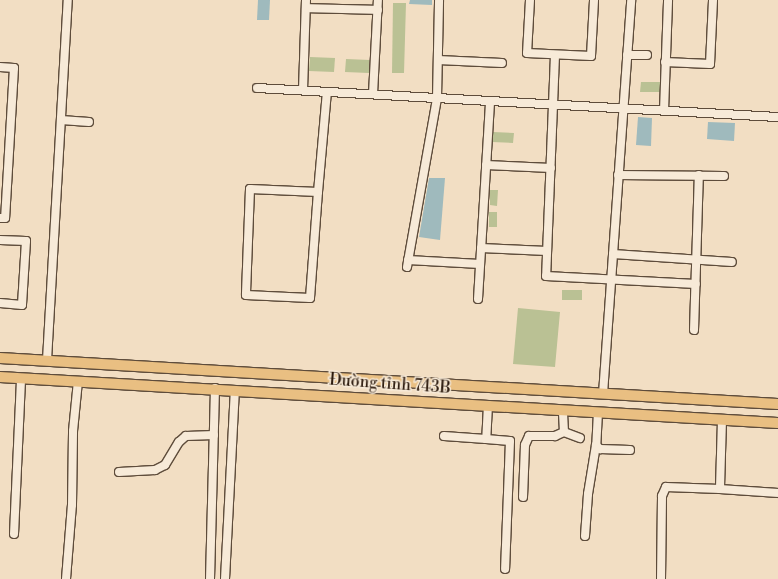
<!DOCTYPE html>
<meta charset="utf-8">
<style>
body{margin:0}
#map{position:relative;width:778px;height:579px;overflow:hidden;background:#f2dec3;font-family:"Libre Bodoni",serif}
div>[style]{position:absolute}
.green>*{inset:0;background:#bac194}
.water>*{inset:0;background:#9fbabd}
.roads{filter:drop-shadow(1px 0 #5e4c3b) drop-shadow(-1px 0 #5e4c3b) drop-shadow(0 1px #5e4c3b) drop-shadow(0 -1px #5e4c3b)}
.minor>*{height:8px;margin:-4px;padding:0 4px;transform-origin:4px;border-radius:4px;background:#f7ead8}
.major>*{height:10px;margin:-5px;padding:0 5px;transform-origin:5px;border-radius:5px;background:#e9bf82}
span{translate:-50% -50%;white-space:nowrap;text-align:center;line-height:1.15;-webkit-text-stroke:3px #f7ead8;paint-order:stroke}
.street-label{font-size:16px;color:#2d1b0e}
</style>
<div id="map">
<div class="green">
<i style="clip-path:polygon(393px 3px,406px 3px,404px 73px,392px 73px)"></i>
<i style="clip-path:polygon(310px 57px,335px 58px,334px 72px,309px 71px)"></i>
<i style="clip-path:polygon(346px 59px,370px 60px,369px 73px,345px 72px)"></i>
<i style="clip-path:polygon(641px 82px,660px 82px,660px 92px,640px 92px)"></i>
<i style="clip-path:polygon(493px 132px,514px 133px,513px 143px,492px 142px)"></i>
<i style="clip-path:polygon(490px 190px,498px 190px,497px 206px,490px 205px)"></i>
<i style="clip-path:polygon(489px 212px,497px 212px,497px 227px,489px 227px)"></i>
<i style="clip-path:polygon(562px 290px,582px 290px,582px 300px,562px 300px)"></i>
<i style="clip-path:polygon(518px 308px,560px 312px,555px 367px,513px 364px)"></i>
</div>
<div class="water">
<i style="clip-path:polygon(258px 0,270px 0,269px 20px,257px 20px)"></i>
<i style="clip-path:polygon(410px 0,432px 0,432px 5px,409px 4px)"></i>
<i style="clip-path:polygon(638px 117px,652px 118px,651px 146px,636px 145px)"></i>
<i style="clip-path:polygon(708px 122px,735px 123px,734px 141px,707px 139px)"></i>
<i style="clip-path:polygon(429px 178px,445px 178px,440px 240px,419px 237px)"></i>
</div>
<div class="roads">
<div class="minor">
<i style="left:530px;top:0;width:53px;rotate:93.2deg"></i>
<i style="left:527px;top:53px;width:64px;rotate:2.7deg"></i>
<i style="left:591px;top:56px;width:56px;rotate:-86.9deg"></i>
<i style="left:306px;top:8px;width:72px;rotate:1.6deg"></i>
<i style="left:555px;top:55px;width:221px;rotate:92.3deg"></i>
<i style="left:546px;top:276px;width:150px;rotate:3.1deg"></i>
<i style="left:627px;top:55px;width:20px"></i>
<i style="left:438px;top:60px;width:64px;rotate:2.7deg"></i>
<i style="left:665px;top:62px;width:45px;rotate:2.5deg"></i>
<i style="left:710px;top:64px;width:64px;rotate:-87.3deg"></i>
<i style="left:0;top:67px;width:14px;rotate:4deg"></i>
<i style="left:14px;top:68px;width:150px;rotate:93.4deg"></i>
<i style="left:5px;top:218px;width:5px;rotate:180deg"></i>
<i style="left:257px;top:88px;width:522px;rotate:3.19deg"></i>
<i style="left:303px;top:90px;width:90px;rotate:-88.1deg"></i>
<i style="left:373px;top:94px;width:94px;rotate:-87deg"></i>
<i style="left:664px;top:111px;width:111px;rotate:-87.9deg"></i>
<i style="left:61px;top:120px;width:28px;rotate:4deg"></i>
<i style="left:486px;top:165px;width:65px;rotate:2.6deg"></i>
<i style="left:618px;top:175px;width:106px;rotate:0.5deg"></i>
<i style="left:318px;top:192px;width:68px;rotate:-177.5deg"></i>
<i style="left:250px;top:189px;width:106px;rotate:92.2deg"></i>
<i style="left:246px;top:295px;width:64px;rotate:2.7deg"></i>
<i style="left:310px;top:298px;width:106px;rotate:-85.7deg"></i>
<i style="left:318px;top:192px;width:100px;rotate:-84.9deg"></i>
<i style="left:0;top:240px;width:26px;rotate:2deg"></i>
<i style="left:26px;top:241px;width:64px;rotate:93.6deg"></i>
<i style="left:22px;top:305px;width:22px;rotate:-175deg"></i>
<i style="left:481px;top:248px;width:66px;rotate:2.6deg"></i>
<i style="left:613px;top:254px;width:119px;rotate:3.8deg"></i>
<i style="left:408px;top:260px;width:72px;rotate:3.2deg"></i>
<i style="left:407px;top:267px;width:172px;rotate:-79.9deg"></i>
<i style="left:437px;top:98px;width:98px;rotate:-88.8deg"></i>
<i style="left:478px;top:299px;width:198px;rotate:-86.5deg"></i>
<i style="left:694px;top:330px;width:155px;rotate:-88.2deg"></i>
<i style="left:47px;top:360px;width:361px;rotate:-86.7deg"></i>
<i style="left:603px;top:394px;width:395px;rotate:-85.9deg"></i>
<i style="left:488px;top:405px;width:34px;rotate:93deg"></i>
<i style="left:486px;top:439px;width:24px;rotate:5deg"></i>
<i style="left:510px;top:441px;width:128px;rotate:92.2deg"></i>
<i style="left:598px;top:412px;width:33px;rotate:93deg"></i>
<i style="left:596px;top:445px;width:6px;rotate:45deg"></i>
<i style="left:600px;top:449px;width:30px;rotate:2deg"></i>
<i style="left:722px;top:420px;width:69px;rotate:91.7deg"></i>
<i style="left:720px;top:489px;width:58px;rotate:3.9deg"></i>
<i style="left:564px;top:432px;width:17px;rotate:21deg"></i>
<i style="left:444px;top:436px;width:42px;rotate:4.1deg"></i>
<i style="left:119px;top:472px;width:36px;rotate:-3deg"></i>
<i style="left:155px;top:470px;width:11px;rotate:-27deg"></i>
<i style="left:165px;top:465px;width:27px;rotate:-59deg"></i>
<i style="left:179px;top:442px;width:9px;rotate:-41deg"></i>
<i style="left:186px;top:436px;width:28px;rotate:-2deg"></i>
<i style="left:523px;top:497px;width:52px;rotate:-87.8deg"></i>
<i style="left:525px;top:445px;width:10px;rotate:-66deg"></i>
<i style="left:529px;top:436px;width:26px"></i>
<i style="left:555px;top:436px;width:10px;rotate:-24deg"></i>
<i style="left:564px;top:432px;width:22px;rotate:-93deg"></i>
<i style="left:14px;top:534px;width:156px;rotate:-87.4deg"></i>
<i style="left:585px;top:536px;width:42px;rotate:-85.9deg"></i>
<i style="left:588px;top:494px;width:50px;rotate:-80.7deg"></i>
<i style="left:66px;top:579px;width:74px;rotate:-85.4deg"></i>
<i style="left:72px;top:505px;width:74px;rotate:-89.2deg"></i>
<i style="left:73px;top:431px;width:50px;rotate:-84.3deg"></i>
<i style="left:210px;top:579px;width:191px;rotate:-88.5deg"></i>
<i style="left:225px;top:579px;width:189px;rotate:-87deg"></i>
<i style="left:661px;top:579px;width:83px;rotate:-89.3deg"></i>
<i style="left:662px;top:496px;width:10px;rotate:-66deg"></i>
<i style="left:666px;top:487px;width:54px;rotate:2.1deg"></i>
</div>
<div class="major">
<i style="left:0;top:358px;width:779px;rotate:3.38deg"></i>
<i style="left:0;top:377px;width:779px;rotate:3.38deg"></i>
</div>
</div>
<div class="street-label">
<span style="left:390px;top:384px;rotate:4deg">Đường tỉnh 743B</span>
</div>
</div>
